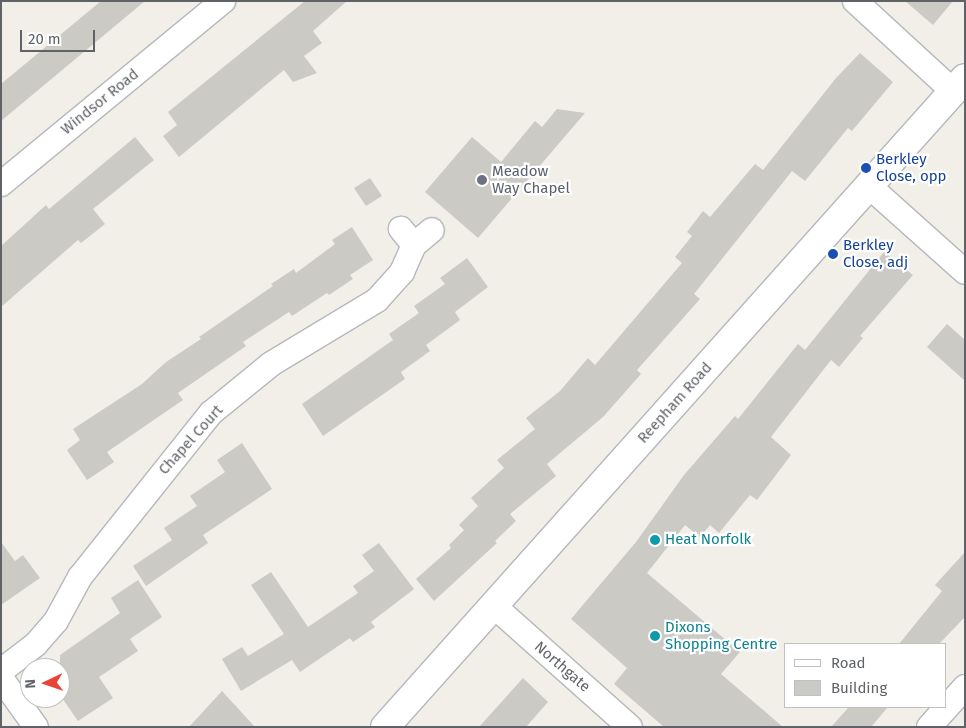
<!DOCTYPE html>
<style>
body{margin:0}
#map{position:relative;width:966px;height:728px;overflow:hidden;background:#f1efe8;font-family:"Fira Sans",sans-serif}
div>[style]{position:absolute}
.building>*{inset:0;background:#cccac5}
.roads{filter:drop-shadow(1px 0 #b5b8bc) drop-shadow(-1px 0 #b5b8bc) drop-shadow(0 1px #b5b8bc) drop-shadow(0 -1px #b5b8bc)}
.minor>*{height:24px;margin:-12px;padding:0 12px;transform-origin:12px;border-radius:12px;background:#fff}
.tertiary>*{height:28px;margin:-14px;padding:0 14px;transform-origin:14px;border-radius:14px;background:#fff}
.dots>*{width:14px;height:14px;translate:-50% -50%;box-sizing:border-box;border:2px solid #fff;border-radius:50%}
span{translate:-50% -50%;white-space:nowrap;text-align:center;line-height:1.15;-webkit-text-stroke:4.5px #fff;paint-order:stroke}
.street-label{font-size:15px;color:#5f6368}
.transit-label{font-size:15px;color:#164399}
.left{translate:0 -50%;text-align:left}
.worship-label{font-size:15px;color:#5b616d}
.culture-label{font-size:15px;color:#0d838f}
.frame{position:absolute;inset:0;border:2px solid #5f6368;pointer-events:none}
.legend{position:absolute;left:784px;top:643px;width:162px;height:65px;box-sizing:border-box;background:#fff;border:1px solid #bfc1c3;margin:0;padding:6px 9px;list-style:none;font-size:15px;color:#5f6368}
.legend li{display:flex;align-items:center;gap:10px;height:25px}
.legend b{width:25px;border:1px solid #bfc1c3}
.north{position:absolute;left:20px;top:658px;width:50px;height:50px;box-sizing:border-box;background:#fff;border:1px solid #bfc1c3;border-radius:50%;rotate:267deg;font-size:14px;font-weight:700;line-height:20px;text-align:center;color:#5f6368}
.north::after{content:'';display:block;margin:auto;width:18px;height:22px;background:#ea4335;clip-path:polygon(50% 0,100% 100%,50% 72%,0 100%)}
.scale{position:absolute;left:20px;top:30px;width:75px;height:22px;box-sizing:border-box;border:2px solid #5f6368;border-top:0;padding-left:6px;font-size:15px;line-height:18px;white-space:nowrap;color:#5f6368;-webkit-text-stroke:4px #fff;paint-order:stroke}
</style>
<div id="map">
<div class="building">
<i style="clip-path:polygon(101px 1px,145px 1px,1px 121px,1px 84px)"></i>
<i style="clip-path:polygon(305px 1px,347px 1px,313px 31px,322px 43px,304px 56px,317px 73px,293px 82px,284px 70px,179px 157px,163px 136px,177px 125px,168px 112px)"></i>
<i style="clip-path:polygon(905px 1px,953px 1px,933px 25px)"></i>
<i style="clip-path:polygon(860px 53px,893px 82px,852px 131px,848px 128px,805px 181px,792px 171px,694px 294px,700px 299px,637px 370px,641px 374px,603px 417px,547px 464px,556px 476px,510px 514px,516px 521px,495px 541px,497px 543px,434px 601px,416px 579px,451px 548px,449px 545px,464px 530px,459px 525px,478px 506px,471px 498px,504px 468px,497px 460px,535px 429px,526px 418px,560px 391px,588px 358px,595px 365px,682px 263px,675px 257px,692px 236px,687px 232px,703px 211px,710px 217px,755px 164px,763px 170px,836px 78px)"></i>
<i style="clip-path:polygon(557px 109px,585px 113px,478px 238px,425px 192px,472px 137px,501px 162px,535px 121px,542px 127px)"></i>
<i style="clip-path:polygon(135px 137px,154px 160px,93px 209px,105px 224px,81px 243px,78px 240px,1px 307px,1px 246px,46px 205px,49px 209px)"></i>
<i style="clip-path:polygon(370px 178px,382px 196px,366px 206px,354px 188px)"></i>
<i style="clip-path:polygon(352px 227px,373px 260px,350px 275px,353px 279px,329px 295px,327px 293px,292px 316px,289px 312px,243px 342px,246px 346px,178px 393px,183px 400px,107px 452px,114px 462px,87px 480px,67px 450px,80px 440px,73px 429px,142px 384px,166px 362px,201px 339px,199px 337px,273px 286px,271px 284px,294px 269px,296px 273px,335px 244px,332px 240px)"></i>
<i style="clip-path:polygon(884px 252px,913px 275px,860px 336px,863px 338px,839px 367px,831px 360px,771px 437px,791px 455px,757px 500px,750px 495px,719px 533px,710px 525px,700px 537px,685px 525px,647px 573px,740px 652px,721px 674px,783px 727px,664px 727px,614px 684px,627px 668px,571px 619px,636px 542px,684px 475px,735px 416px,738px 419px,798px 344px,805px 350px)"></i>
<i style="clip-path:polygon(467px 258px,488px 287px,455px 312px,460px 320px,426px 345px,430px 351px,401px 372px,405px 379px,323px 436px,302px 404px,393px 340px,389px 334px,419px 313px,414px 306px,445px 284px,440px 278px)"></i>
<i style="clip-path:polygon(947px 324px,965px 340px,965px 381px,927px 347px)"></i>
<i style="clip-path:polygon(242px 443px,272px 489px,203px 535px,208px 543px,146px 586px,133px 566px,172px 540px,164px 528px,197px 506px,190px 496px,225px 472px,217px 460px)"></i>
<i style="clip-path:polygon(1px 542px,15px 561px,23px 555px,40px 578px,1px 605px)"></i>
<i style="clip-path:polygon(379px 543px,414px 589px,371px 622px,375px 627px,353px 642px,350px 638px,300px 672px,292px 660px,241px 691px,222px 659px,242px 647px,248px 656px,284px 634px,251px 585px,271px 572px,308px 627px,358px 593px,353px 586px,374px 571px,362px 555px)"></i>
<i style="clip-path:polygon(965px 552px,965px 617px,939px 644px,899px 644px,942px 591px,935px 585px)"></i>
<i style="clip-path:polygon(138px 580px,162px 617px,130px 639px,138px 651px,99px 677px,113px 698px,78px 721px,60px 695px,60px 655px,120px 613px,111px 598px)"></i>
<i style="clip-path:polygon(523px 678px,548px 702px,526px 727px,479px 727px)"></i>
<i style="clip-path:polygon(222px 691px,255px 727px,189px 727px)"></i>
<i style="clip-path:polygon(849px 707px,888px 707px,871px 727px,831px 727px)"></i>
</div>
<div class="roads">
<div class="minor">
<i style="left:855px;top:1px;width:133px;rotate:42.6deg"></i>
<i style="left:1px;top:184px;width:288px;rotate:-39.5deg"></i>
<i style="left:870px;top:187px;width:127px;rotate:41.8deg"></i>
<i style="left:414px;top:245px;width:23px;rotate:-40deg"></i>
<i style="left:494px;top:606px;width:182px;rotate:41.7deg"></i>
<i style="left:1px;top:671px;width:44px;rotate:-37.6deg"></i>
<i style="left:36px;top:644px;width:30px;rotate:-49deg"></i>
<i style="left:56px;top:621px;width:50px;rotate:-61.4deg"></i>
<i style="left:80px;top:577px;width:210px;rotate:-51.4deg"></i>
<i style="left:211px;top:413px;width:77px;rotate:-39.2deg"></i>
<i style="left:271px;top:364px;width:124px;rotate:-31.1deg"></i>
<i style="left:377px;top:300px;width:38px;rotate:-48deg"></i>
<i style="left:402px;top:272px;width:30px;rotate:-66deg"></i>
<i style="left:414px;top:245px;width:21px;rotate:-129deg"></i>
<i style="left:1px;top:678px;width:60px;rotate:54.5deg"></i>
<i style="left:929px;top:727px;width:54px;rotate:-48deg"></i>
</div>
<div class="tertiary">
<i style="left:385px;top:727px;width:870px;rotate:-48.21deg"></i>
</div>
</div>
<div class="dots">
<i style="left:866px;top:168px;background:#1a4fb4"></i>
<i style="left:482px;top:180px;background:#6b7280"></i>
<i style="left:833px;top:254px;background:#1a4fb4"></i>
<i style="left:655px;top:540px;background:#0f9aa8"></i>
<i style="left:655px;top:636px;background:#0f9aa8"></i>
</div>
<div class="street-label">
<span style="left:100px;top:102px;rotate:-39deg">Windsor Road</span>
<span style="left:675px;top:403px;rotate:-48deg">Reepham Road</span>
<span style="left:191px;top:440px;rotate:-48deg">Chapel Court</span>
<span style="left:562px;top:667px;rotate:41deg">Northgate</span>
</div>
<div class="transit-label">
<span class="left" style="left:876px;top:168px">Berkley<br>Close, opp</span>
<span class="left" style="left:843px;top:254px">Berkley<br>Close, adj</span>
</div>
<div class="worship-label">
<span class="left" style="left:492px;top:180px">Meadow<br>Way Chapel</span>
</div>
<div class="culture-label">
<span class="left" style="left:665px;top:540px">Heat Norfolk</span>
<span class="left" style="left:665px;top:636px">Dixons<br>Shopping Centre</span>
</div>
<div class="frame"></div>
<ul class="legend">
<li><b style="height:6px;background:#fff"></b>Road</li>
<li><b style="height:14px;background:#cccac5"></b>Building</li>
</ul>
<div class="north">N</div>
<div class="scale">20 m</div>
</div>
